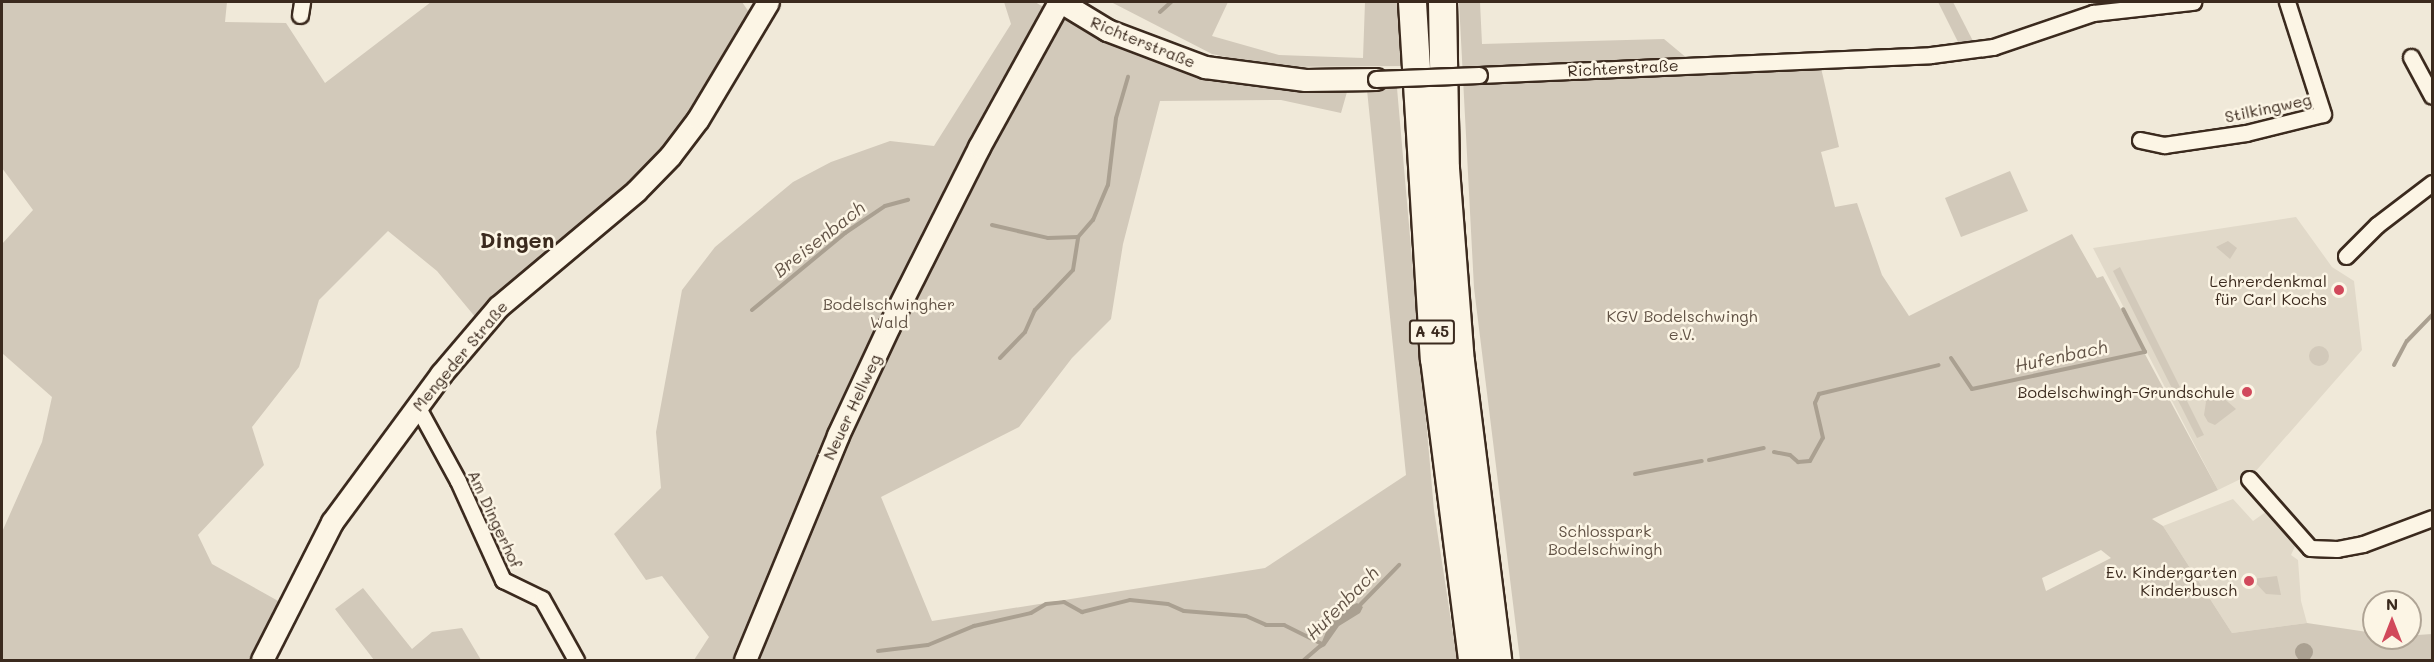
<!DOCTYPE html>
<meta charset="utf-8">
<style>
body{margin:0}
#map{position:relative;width:2434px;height:662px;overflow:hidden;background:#f0e9d9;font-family:Mali,sans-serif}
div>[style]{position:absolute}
.built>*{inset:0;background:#e1d9c9}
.green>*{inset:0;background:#d2c9ba}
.round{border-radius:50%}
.water>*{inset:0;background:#aaa091}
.stream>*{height:4px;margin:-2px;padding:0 2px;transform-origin:2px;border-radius:2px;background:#aaa091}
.roads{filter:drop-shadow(2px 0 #3b2a1e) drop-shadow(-2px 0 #3b2a1e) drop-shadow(0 2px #3b2a1e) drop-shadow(0 -2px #3b2a1e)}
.street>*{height:15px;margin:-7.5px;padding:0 7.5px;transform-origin:7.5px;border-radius:7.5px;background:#fcf5e5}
.secondary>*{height:21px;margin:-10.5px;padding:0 10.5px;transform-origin:10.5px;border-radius:10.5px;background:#fcf5e5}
.highway>*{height:27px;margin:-13.5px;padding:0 13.5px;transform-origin:13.5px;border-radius:13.5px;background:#fcf5e5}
.bridges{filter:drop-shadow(2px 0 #3b2a1e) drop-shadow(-2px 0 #3b2a1e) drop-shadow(0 2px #3b2a1e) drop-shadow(0 -2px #3b2a1e)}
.street-bridge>*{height:15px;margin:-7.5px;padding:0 7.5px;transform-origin:7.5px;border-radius:7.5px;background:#fcf5e5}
.dots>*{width:16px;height:16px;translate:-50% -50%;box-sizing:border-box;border:3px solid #fcf5e5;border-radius:50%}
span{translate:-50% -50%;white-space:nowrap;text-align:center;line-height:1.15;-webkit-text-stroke:5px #fcf5e5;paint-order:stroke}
.shield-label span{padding:2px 4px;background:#fcf5e5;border:2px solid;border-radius:4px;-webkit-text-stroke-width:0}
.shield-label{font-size:15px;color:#3b2a1e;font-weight:700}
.street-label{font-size:16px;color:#3b2a1e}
.poi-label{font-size:16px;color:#3b2a1e}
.right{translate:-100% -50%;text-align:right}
.park-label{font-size:16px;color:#615245}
.water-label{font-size:18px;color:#625346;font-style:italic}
.district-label{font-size:22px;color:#3b2a1e;font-weight:700}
.frame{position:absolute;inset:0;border:3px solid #3b2a1e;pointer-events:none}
.north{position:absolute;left:2362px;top:590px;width:60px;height:60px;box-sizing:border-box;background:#fcf5e5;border:2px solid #afa495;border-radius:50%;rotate:0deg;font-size:16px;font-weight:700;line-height:24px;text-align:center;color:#3b2a1e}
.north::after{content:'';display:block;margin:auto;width:21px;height:27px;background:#d1495b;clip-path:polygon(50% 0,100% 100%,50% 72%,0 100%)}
</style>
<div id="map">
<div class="built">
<i style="clip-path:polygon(2296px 217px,2332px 267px,2354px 281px,2362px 350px,2255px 472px,2218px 490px,2093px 248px)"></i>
<i style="clip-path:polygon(2233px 499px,2253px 521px,2270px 509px,2297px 542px,2291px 555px,2298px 560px,2301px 601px,2307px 623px,2232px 633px,2163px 526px)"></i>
</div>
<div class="green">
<i style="clip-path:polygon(2px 2px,227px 2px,225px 22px,286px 23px,325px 83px,431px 2px,742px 2px,753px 18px,677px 131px,642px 173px,486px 330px,437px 271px,388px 231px,319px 300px,299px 367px,252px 427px,264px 465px,198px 535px,212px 564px,298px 612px,273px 660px,2px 660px,2px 532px,42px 442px,52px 397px,2px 353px,2px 244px,33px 210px,2px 168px)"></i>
<i style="clip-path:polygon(1004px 2px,1035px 2px,1089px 34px,1196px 75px,1281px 90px,1347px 92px,1341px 113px,1281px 100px,1160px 101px,1123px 244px,1111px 319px,1072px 358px,1019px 427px,881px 497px,932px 621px,1265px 568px,1406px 475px,1367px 90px,1397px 88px,1434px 510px,1457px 660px,694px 660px,709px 637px,662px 576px,646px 580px,614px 534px,661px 488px,656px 432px,682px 290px,715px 247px,793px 182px,831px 162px,890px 141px,934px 146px,1011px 24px)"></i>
<i style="clip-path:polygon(1111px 2px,1228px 2px,1212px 36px,1279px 55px,1363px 58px,1365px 2px,1401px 2px,1403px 66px,1274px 67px,1212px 54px)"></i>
<i style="clip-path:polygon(evenodd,1459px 2px,1480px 2px,1482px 44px,1664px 39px,1694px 64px,1819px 59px,1839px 147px,1821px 152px,1835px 207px,1857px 203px,1882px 275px,1909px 316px,2072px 234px,2097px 278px,2103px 276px,2218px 490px,2152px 519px,2163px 526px,2232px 633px,2307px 623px,2374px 633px,2374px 638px,2432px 634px,2432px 660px,1520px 660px,1474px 288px,1459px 2px,2101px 550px,2111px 558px,2046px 591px,2042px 578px,2101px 550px)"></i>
<i style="clip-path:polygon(1938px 2px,1953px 2px,1974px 43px,1963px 52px)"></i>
<i style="clip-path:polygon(2010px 171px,2028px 211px,1961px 237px,1945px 198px)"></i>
<i style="clip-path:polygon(2228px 241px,2237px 248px,2230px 259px,2216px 247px)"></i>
<i style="clip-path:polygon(2120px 267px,2204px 435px,2197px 438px,2113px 271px)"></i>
<i class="round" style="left:2309px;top:346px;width:20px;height:20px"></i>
<i style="clip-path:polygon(2199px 388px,2212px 388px,2236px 409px,2215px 425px,2208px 422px,2204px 415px,2206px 402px)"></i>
<i style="clip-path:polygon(2277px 576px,2281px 595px,2266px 594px,2252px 579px)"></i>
<i style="clip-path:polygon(363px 588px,412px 649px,432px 632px,462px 628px,481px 660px,374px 660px,335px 609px)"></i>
</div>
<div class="water">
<i style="clip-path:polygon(1357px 603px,1363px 607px,1360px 613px,1339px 626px,1325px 646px,1319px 649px,1326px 632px,1318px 621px)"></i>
<i class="round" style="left:2295px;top:643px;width:18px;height:18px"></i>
</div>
<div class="stream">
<i style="left:1160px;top:12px;width:15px;rotate:-42deg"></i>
<i style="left:992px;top:225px;width:57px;rotate:13.1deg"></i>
<i style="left:1048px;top:238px;width:30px;rotate:-2deg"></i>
<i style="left:1078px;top:237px;width:23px;rotate:-49deg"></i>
<i style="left:1093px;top:220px;width:38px;rotate:-67deg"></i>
<i style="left:1108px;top:185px;width:67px;rotate:-83.2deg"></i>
<i style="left:1116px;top:118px;width:43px;rotate:-73.7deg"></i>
<i style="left:752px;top:310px;width:121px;rotate:-39.6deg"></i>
<i style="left:845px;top:233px;width:48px;rotate:-34deg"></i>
<i style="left:885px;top:206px;width:24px;rotate:-15deg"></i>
<i style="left:1000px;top:358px;width:36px;rotate:-46deg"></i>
<i style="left:1025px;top:332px;width:24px;rotate:-66deg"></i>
<i style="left:1035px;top:310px;width:55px;rotate:-46.5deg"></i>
<i style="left:1073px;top:270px;width:33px;rotate:-81deg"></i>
<i style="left:1951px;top:358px;width:37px;rotate:56deg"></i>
<i style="left:1972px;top:389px;width:177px;rotate:-12.1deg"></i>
<i style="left:2145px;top:352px;width:48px;rotate:-117.1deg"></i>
<i style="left:2394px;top:365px;width:27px;rotate:-62deg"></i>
<i style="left:2407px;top:341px;width:36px;rotate:-46deg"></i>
<i style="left:1774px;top:452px;width:16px;rotate:11deg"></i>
<i style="left:1790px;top:455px;width:11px;rotate:41deg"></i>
<i style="left:1798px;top:462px;width:12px;rotate:-5deg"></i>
<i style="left:1810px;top:461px;width:26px;rotate:-61deg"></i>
<i style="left:1823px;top:438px;width:36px;rotate:-103deg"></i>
<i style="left:1815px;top:403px;width:10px;rotate:-66deg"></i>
<i style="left:1819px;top:394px;width:123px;rotate:-13.6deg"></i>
<i style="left:1709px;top:460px;width:56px;rotate:-12.3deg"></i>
<i style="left:1635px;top:474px;width:68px;rotate:-11deg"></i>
<i style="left:1358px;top:607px;width:59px;rotate:-45.7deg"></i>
<i style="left:878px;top:651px;width:50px;rotate:-6.8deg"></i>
<i style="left:928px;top:645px;width:50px;rotate:-22.4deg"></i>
<i style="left:974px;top:626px;width:58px;rotate:-12.8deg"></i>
<i style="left:1031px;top:613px;width:17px;rotate:-31deg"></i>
<i style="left:1046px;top:604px;width:18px;rotate:-6deg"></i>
<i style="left:1064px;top:602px;width:21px;rotate:29deg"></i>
<i style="left:1082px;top:612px;width:49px;rotate:-14deg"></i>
<i style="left:1130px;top:600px;width:38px;rotate:6deg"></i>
<i style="left:1168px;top:604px;width:17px;rotate:24deg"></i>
<i style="left:1184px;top:611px;width:62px;rotate:4.6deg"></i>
<i style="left:1246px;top:616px;width:22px;rotate:24deg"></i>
<i style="left:1266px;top:625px;width:18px"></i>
<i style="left:1284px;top:625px;width:42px;rotate:26.6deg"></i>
<i style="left:1304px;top:660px;width:21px;rotate:-41deg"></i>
</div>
<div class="roads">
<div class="street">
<i style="left:300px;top:15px;width:13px;rotate:-81deg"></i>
<i style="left:2411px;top:57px;width:44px;rotate:61.7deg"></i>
<i style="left:1479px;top:75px;width:452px;rotate:-2.5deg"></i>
<i style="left:1931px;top:55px;width:63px;rotate:-7.4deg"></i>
<i style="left:1993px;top:47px;width:106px;rotate:-18.8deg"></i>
<i style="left:2093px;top:13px;width:101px;rotate:-6.3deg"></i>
<i style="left:2140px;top:140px;width:25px;rotate:12deg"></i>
<i style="left:2164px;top:145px;width:83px;rotate:-8.3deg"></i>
<i style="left:2246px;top:133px;width:79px;rotate:-13.9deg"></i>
<i style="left:2323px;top:114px;width:118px;rotate:-107.8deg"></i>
<i style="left:2346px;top:256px;width:44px;rotate:-45deg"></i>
<i style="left:2377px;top:225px;width:69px;rotate:-37.4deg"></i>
<i style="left:417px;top:406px;width:85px;rotate:61.3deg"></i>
<i style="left:458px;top:481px;width:109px;rotate:65.6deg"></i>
<i style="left:503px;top:580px;width:43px;rotate:26deg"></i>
<i style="left:542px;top:599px;width:70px;rotate:60.9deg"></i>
<i style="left:2249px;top:479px;width:92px;rotate:48.5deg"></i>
<i style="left:2310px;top:548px;width:27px;rotate:2deg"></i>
<i style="left:2337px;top:549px;width:26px;rotate:-11deg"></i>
<i style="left:2363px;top:544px;width:74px;rotate:-20.6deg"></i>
</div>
<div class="secondary">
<i style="left:1061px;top:2px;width:54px;rotate:31.3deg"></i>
<i style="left:1107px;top:30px;width:105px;rotate:20.7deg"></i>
<i style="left:1205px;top:67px;width:101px;rotate:7.4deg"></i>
<i style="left:1305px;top:80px;width:71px;rotate:-0.8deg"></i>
<i style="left:262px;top:660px;width:155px;rotate:-63.1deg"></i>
<i style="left:332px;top:522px;width:184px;rotate:-53.6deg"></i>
<i style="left:441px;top:374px;width:88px;rotate:-49.6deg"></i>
<i style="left:498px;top:307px;width:180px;rotate:-40deg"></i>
<i style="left:636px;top:191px;width:49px;rotate:-45.8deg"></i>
<i style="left:670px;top:156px;width:46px;rotate:-52.9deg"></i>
<i style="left:698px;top:119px;width:136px;rotate:-59.1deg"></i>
<i style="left:745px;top:660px;width:243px;rotate:-67.5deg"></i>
<i style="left:838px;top:435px;width:120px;rotate:-64.9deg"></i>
<i style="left:889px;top:326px;width:200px;rotate:-63.3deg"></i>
<i style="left:979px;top:147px;width:166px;rotate:-61.1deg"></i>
</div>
<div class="highway">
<i style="left:1412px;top:2px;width:357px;rotate:86.5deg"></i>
<i style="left:1434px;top:358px;width:304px;rotate:82.8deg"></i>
<i style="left:1442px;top:2px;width:166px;rotate:89deg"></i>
<i style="left:1445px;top:168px;width:194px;rotate:85.6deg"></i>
<i style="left:1460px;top:361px;width:301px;rotate:82.9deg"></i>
</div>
</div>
<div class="bridges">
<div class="street-bridge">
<i style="left:1376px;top:79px;width:103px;rotate:-2.2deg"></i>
</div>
</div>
<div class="dots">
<i style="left:2339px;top:290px;background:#d1495b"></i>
<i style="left:2247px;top:392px;background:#d1495b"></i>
<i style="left:2249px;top:581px;background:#d1495b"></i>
</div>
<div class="shield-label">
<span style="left:1432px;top:332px">A 45</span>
</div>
<div class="street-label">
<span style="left:1143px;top:42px;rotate:22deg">Richterstraße</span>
<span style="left:1623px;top:68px;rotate:-3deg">Richterstraße</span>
<span style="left:2268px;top:108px;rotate:-12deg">Stilkingweg</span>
<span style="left:460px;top:356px;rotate:-50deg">Mengeder Straße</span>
<span style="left:852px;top:407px;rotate:-65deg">Neuer Hellweg</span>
<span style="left:495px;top:519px;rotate:65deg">Am Dingerhof</span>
</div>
<div class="poi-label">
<span class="right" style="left:2327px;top:290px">Lehrerdenkmal<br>für Carl Kochs</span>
<span class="right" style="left:2235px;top:392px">Bodelschwingh-Grundschule</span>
<span class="right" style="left:2237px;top:581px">Ev. Kindergarten<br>Kinderbusch</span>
</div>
<div class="park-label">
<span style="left:889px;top:313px">Bodelschwingher<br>Wald</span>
<span style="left:1682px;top:325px">KGV Bodelschwingh<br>e.V.</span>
<span style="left:1605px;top:540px">Schlosspark<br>Bodelschwingh</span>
</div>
<div class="water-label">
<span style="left:819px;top:239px;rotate:-38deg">Breisenbach</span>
<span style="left:2061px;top:356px;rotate:-12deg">Hufenbach</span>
<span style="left:1342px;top:603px;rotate:-45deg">Hufenbach</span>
</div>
<div class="district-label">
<span style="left:517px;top:240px">Dingen</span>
</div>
<div class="frame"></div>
<div class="north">N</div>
</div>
